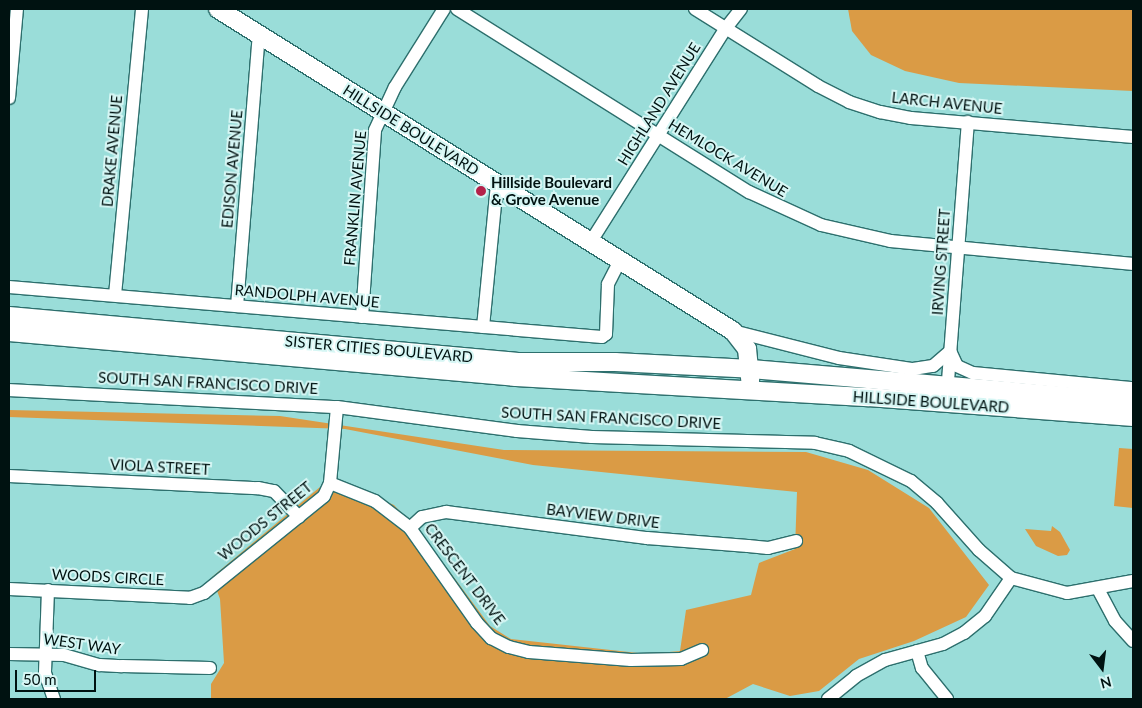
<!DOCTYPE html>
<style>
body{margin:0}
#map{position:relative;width:1142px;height:708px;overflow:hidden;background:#9addd9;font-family:Lato,sans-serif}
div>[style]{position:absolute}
.green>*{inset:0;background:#da9b45}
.roads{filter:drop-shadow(1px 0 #2d6f6d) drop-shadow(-1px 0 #2d6f6d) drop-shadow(0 1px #2d6f6d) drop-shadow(0 -1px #2d6f6d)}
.street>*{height:12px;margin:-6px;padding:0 6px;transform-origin:6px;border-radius:6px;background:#fff}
.secondary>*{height:18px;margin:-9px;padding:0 9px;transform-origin:9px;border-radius:9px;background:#fff}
.dots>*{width:14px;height:14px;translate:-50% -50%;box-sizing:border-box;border:2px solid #d6f6f4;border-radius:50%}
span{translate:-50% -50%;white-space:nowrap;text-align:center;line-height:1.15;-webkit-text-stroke:4px #d6f6f4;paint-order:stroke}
.street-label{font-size:15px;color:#001211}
.poi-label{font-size:15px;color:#001211;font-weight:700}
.left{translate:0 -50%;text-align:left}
.frame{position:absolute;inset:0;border:10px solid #001211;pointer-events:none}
.north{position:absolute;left:1077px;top:643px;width:50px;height:50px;-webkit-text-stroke:4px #d6f6f4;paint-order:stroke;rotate:165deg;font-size:14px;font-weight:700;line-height:20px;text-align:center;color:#001211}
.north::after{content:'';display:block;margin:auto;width:18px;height:22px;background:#001211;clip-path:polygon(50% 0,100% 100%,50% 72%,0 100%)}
.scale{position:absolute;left:15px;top:670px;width:81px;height:22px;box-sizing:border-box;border:2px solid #001211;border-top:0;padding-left:6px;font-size:15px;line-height:18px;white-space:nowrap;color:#001211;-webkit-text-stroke:4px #d6f6f4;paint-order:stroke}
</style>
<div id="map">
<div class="green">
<i style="clip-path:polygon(848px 9px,1133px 9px,1133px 91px,959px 83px,905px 71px,871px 55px,852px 31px)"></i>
<i style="clip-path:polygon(9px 410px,280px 416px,504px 450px,806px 452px,868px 470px,929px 508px,989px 585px,966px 617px,914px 641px,859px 659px,819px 691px,790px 696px,753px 684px,725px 699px,211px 699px,211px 684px,224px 663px,220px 599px,212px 577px,320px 487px,345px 484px,394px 505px,424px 537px,490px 626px,511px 639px,647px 654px,680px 651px,686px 610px,751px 595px,759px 563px,795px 549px,797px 492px,533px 465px,345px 429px,9px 417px)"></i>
<i style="clip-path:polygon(1119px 448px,1133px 449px,1133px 508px,1114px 506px)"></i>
<i style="clip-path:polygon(1052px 526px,1060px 532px,1070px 550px,1067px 555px,1058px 556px,1036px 546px,1025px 529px,1051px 531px)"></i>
</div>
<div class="roads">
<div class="street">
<i style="left:457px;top:9px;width:345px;rotate:32.1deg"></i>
<i style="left:749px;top:192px;width:79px;rotate:24.6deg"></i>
<i style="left:821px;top:225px;width:72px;rotate:12.9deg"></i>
<i style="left:891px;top:241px;width:243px;rotate:5.4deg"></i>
<i style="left:695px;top:9px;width:145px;rotate:32deg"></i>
<i style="left:818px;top:86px;width:35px;rotate:27deg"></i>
<i style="left:849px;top:102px;width:33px;rotate:18deg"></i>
<i style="left:880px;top:112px;width:32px;rotate:11deg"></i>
<i style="left:911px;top:118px;width:223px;rotate:4.9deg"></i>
<i style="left:9px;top:98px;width:89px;rotate:-84.9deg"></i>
<i style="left:590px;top:243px;width:254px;rotate:-57.7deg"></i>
<i style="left:726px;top:28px;width:24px;rotate:-52deg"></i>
<i style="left:9px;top:287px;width:595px;rotate:4.82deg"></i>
<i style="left:602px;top:337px;width:5px;rotate:-37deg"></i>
<i style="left:606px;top:334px;width:50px;rotate:-87.7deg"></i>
<i style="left:608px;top:284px;width:25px;rotate:-63deg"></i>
<i style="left:115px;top:295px;width:287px;rotate:-84.6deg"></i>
<i style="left:237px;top:306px;width:272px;rotate:-85.4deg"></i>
<i style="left:362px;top:317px;width:187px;rotate:-86deg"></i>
<i style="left:375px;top:130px;width:47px;rotate:-65.1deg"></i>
<i style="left:395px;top:87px;width:92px;rotate:-57.9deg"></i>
<i style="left:483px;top:327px;width:144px;rotate:-84.4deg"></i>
<i style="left:733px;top:331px;width:109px;rotate:14.3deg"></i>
<i style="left:839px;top:358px;width:75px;rotate:8.5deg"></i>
<i style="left:913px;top:369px;width:20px;rotate:-9deg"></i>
<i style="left:933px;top:366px;width:23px;rotate:-41deg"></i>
<i style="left:951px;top:353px;width:14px;rotate:65deg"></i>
<i style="left:957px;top:366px;width:17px;rotate:24deg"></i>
<i style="left:973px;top:373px;width:161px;rotate:5.4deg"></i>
<i style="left:9px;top:390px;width:328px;rotate:3deg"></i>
<i style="left:337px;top:407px;width:182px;rotate:7.6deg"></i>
<i style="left:517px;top:431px;width:75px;rotate:4.6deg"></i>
<i style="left:592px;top:437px;width:223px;rotate:1.5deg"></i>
<i style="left:815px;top:443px;width:35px;rotate:13deg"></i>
<i style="left:849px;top:451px;width:69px;rotate:25.8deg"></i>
<i style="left:911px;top:481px;width:34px;rotate:40deg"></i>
<i style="left:937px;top:503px;width:63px;rotate:48.2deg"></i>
<i style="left:979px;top:550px;width:43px;rotate:41.2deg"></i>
<i style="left:1011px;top:578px;width:58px;rotate:15deg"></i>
<i style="left:1067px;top:593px;width:67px;rotate:-10.3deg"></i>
<i style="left:947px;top:394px;width:273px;rotate:-85.6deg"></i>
<i style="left:9px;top:476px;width:249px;rotate:2.8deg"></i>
<i style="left:258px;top:488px;width:16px;rotate:11deg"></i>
<i style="left:274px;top:491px;width:36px;rotate:46deg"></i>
<i style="left:330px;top:483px;width:48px;rotate:21.8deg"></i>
<i style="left:375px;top:501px;width:44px;rotate:37.6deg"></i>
<i style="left:410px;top:528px;width:116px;rotate:54.8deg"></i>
<i style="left:477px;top:623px;width:21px;rotate:47deg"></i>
<i style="left:491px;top:638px;width:20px;rotate:27deg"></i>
<i style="left:509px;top:647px;width:21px;rotate:14deg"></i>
<i style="left:529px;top:652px;width:102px;rotate:4.5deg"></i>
<i style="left:631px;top:660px;width:50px;rotate:-1.1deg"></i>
<i style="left:681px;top:659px;width:23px;rotate:-23deg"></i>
<i style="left:410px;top:528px;width:16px;rotate:-43deg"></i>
<i style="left:422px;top:517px;width:25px;rotate:-12deg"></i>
<i style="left:446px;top:512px;width:203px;rotate:7.4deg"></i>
<i style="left:647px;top:538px;width:101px;rotate:4.5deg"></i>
<i style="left:748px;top:546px;width:20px;rotate:6deg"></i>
<i style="left:768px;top:548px;width:29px;rotate:-14deg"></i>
<i style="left:9px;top:589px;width:181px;rotate:2.8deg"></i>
<i style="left:190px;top:598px;width:15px;rotate:-20deg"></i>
<i style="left:204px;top:593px;width:154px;rotate:-38.9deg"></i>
<i style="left:324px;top:496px;width:14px;rotate:-65deg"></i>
<i style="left:330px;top:483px;width:76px;rotate:-84.7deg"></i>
<i style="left:1098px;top:589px;width:36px;rotate:62deg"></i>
<i style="left:1115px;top:621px;width:27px;rotate:48deg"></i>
<i style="left:48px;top:590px;width:83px;rotate:92.1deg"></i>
<i style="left:45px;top:673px;width:28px;rotate:71deg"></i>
<i style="left:917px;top:651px;width:18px;rotate:74deg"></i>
<i style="left:922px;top:668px;width:40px;rotate:51deg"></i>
<i style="left:9px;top:654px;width:55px;rotate:1deg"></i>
<i style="left:64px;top:655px;width:37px;rotate:16deg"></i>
<i style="left:100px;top:665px;width:22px;rotate:3deg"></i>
<i style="left:122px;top:666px;width:88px;rotate:1.3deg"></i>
<i style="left:828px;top:699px;width:36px;rotate:-39deg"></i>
<i style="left:856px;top:676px;width:33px;rotate:-29deg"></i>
<i style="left:885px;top:660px;width:60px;rotate:-15.4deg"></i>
<i style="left:943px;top:644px;width:24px;rotate:-28deg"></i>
<i style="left:964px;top:633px;width:27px;rotate:-39deg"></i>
<i style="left:985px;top:616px;width:46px;rotate:-55.6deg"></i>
</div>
<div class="secondary">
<i style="left:218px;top:9px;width:607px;rotate:32.02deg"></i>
<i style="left:733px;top:331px;width:23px;rotate:52deg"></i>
<i style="left:747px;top:349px;width:31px;rotate:84deg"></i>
<i style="left:9px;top:316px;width:511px;rotate:5.16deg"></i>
<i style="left:518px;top:362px;width:97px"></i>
<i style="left:615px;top:362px;width:136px;rotate:2.9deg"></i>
<i style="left:751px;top:369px;width:383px;rotate:4.9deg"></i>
<i style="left:9px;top:332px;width:509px;rotate:5.07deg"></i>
<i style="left:516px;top:377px;width:353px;rotate:3.3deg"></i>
<i style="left:868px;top:397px;width:266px;rotate:4.3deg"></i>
</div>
</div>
<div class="dots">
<i style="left:481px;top:191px;background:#b4224a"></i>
</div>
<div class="street-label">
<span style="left:947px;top:103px;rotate:6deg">LARCH AVENUE</span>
<span style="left:659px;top:104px;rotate:-58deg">HIGHLAND AVENUE</span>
<span style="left:411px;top:130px;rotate:32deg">HILLSIDE BOULEVARD</span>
<span style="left:112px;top:151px;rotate:-85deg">DRAKE AVENUE</span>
<span style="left:728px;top:158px;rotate:31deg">HEMLOCK AVENUE</span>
<span style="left:232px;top:169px;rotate:-85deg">EDISON AVENUE</span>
<span style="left:355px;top:198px;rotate:-85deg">FRANKLIN AVENUE</span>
<span style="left:941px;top:262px;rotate:-86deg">IRVING STREET</span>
<span style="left:307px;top:296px;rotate:5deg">RANDOLPH AVENUE</span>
<span style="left:379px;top:349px;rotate:5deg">SISTER CITIES BOULEVARD</span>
<span style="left:208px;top:383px;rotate:3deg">SOUTH SAN FRANCISCO DRIVE</span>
<span style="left:931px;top:402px;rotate:4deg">HILLSIDE BOULEVARD</span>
<span style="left:611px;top:418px;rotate:3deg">SOUTH SAN FRANCISCO DRIVE</span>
<span style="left:160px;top:467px;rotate:3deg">VIOLA STREET</span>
<span style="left:603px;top:516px;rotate:7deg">BAYVIEW DRIVE</span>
<span style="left:265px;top:521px;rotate:-39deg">WOODS STREET</span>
<span style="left:465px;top:574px;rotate:53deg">CRESCENT DRIVE</span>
<span style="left:108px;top:577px;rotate:3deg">WOODS CIRCLE</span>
<span style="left:82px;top:644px;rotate:8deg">WEST WAY</span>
</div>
<div class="poi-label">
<span class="left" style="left:491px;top:191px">Hillside Boulevard<br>&amp; Grove Avenue</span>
</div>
<div class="frame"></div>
<div class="north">N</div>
<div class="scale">50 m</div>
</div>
